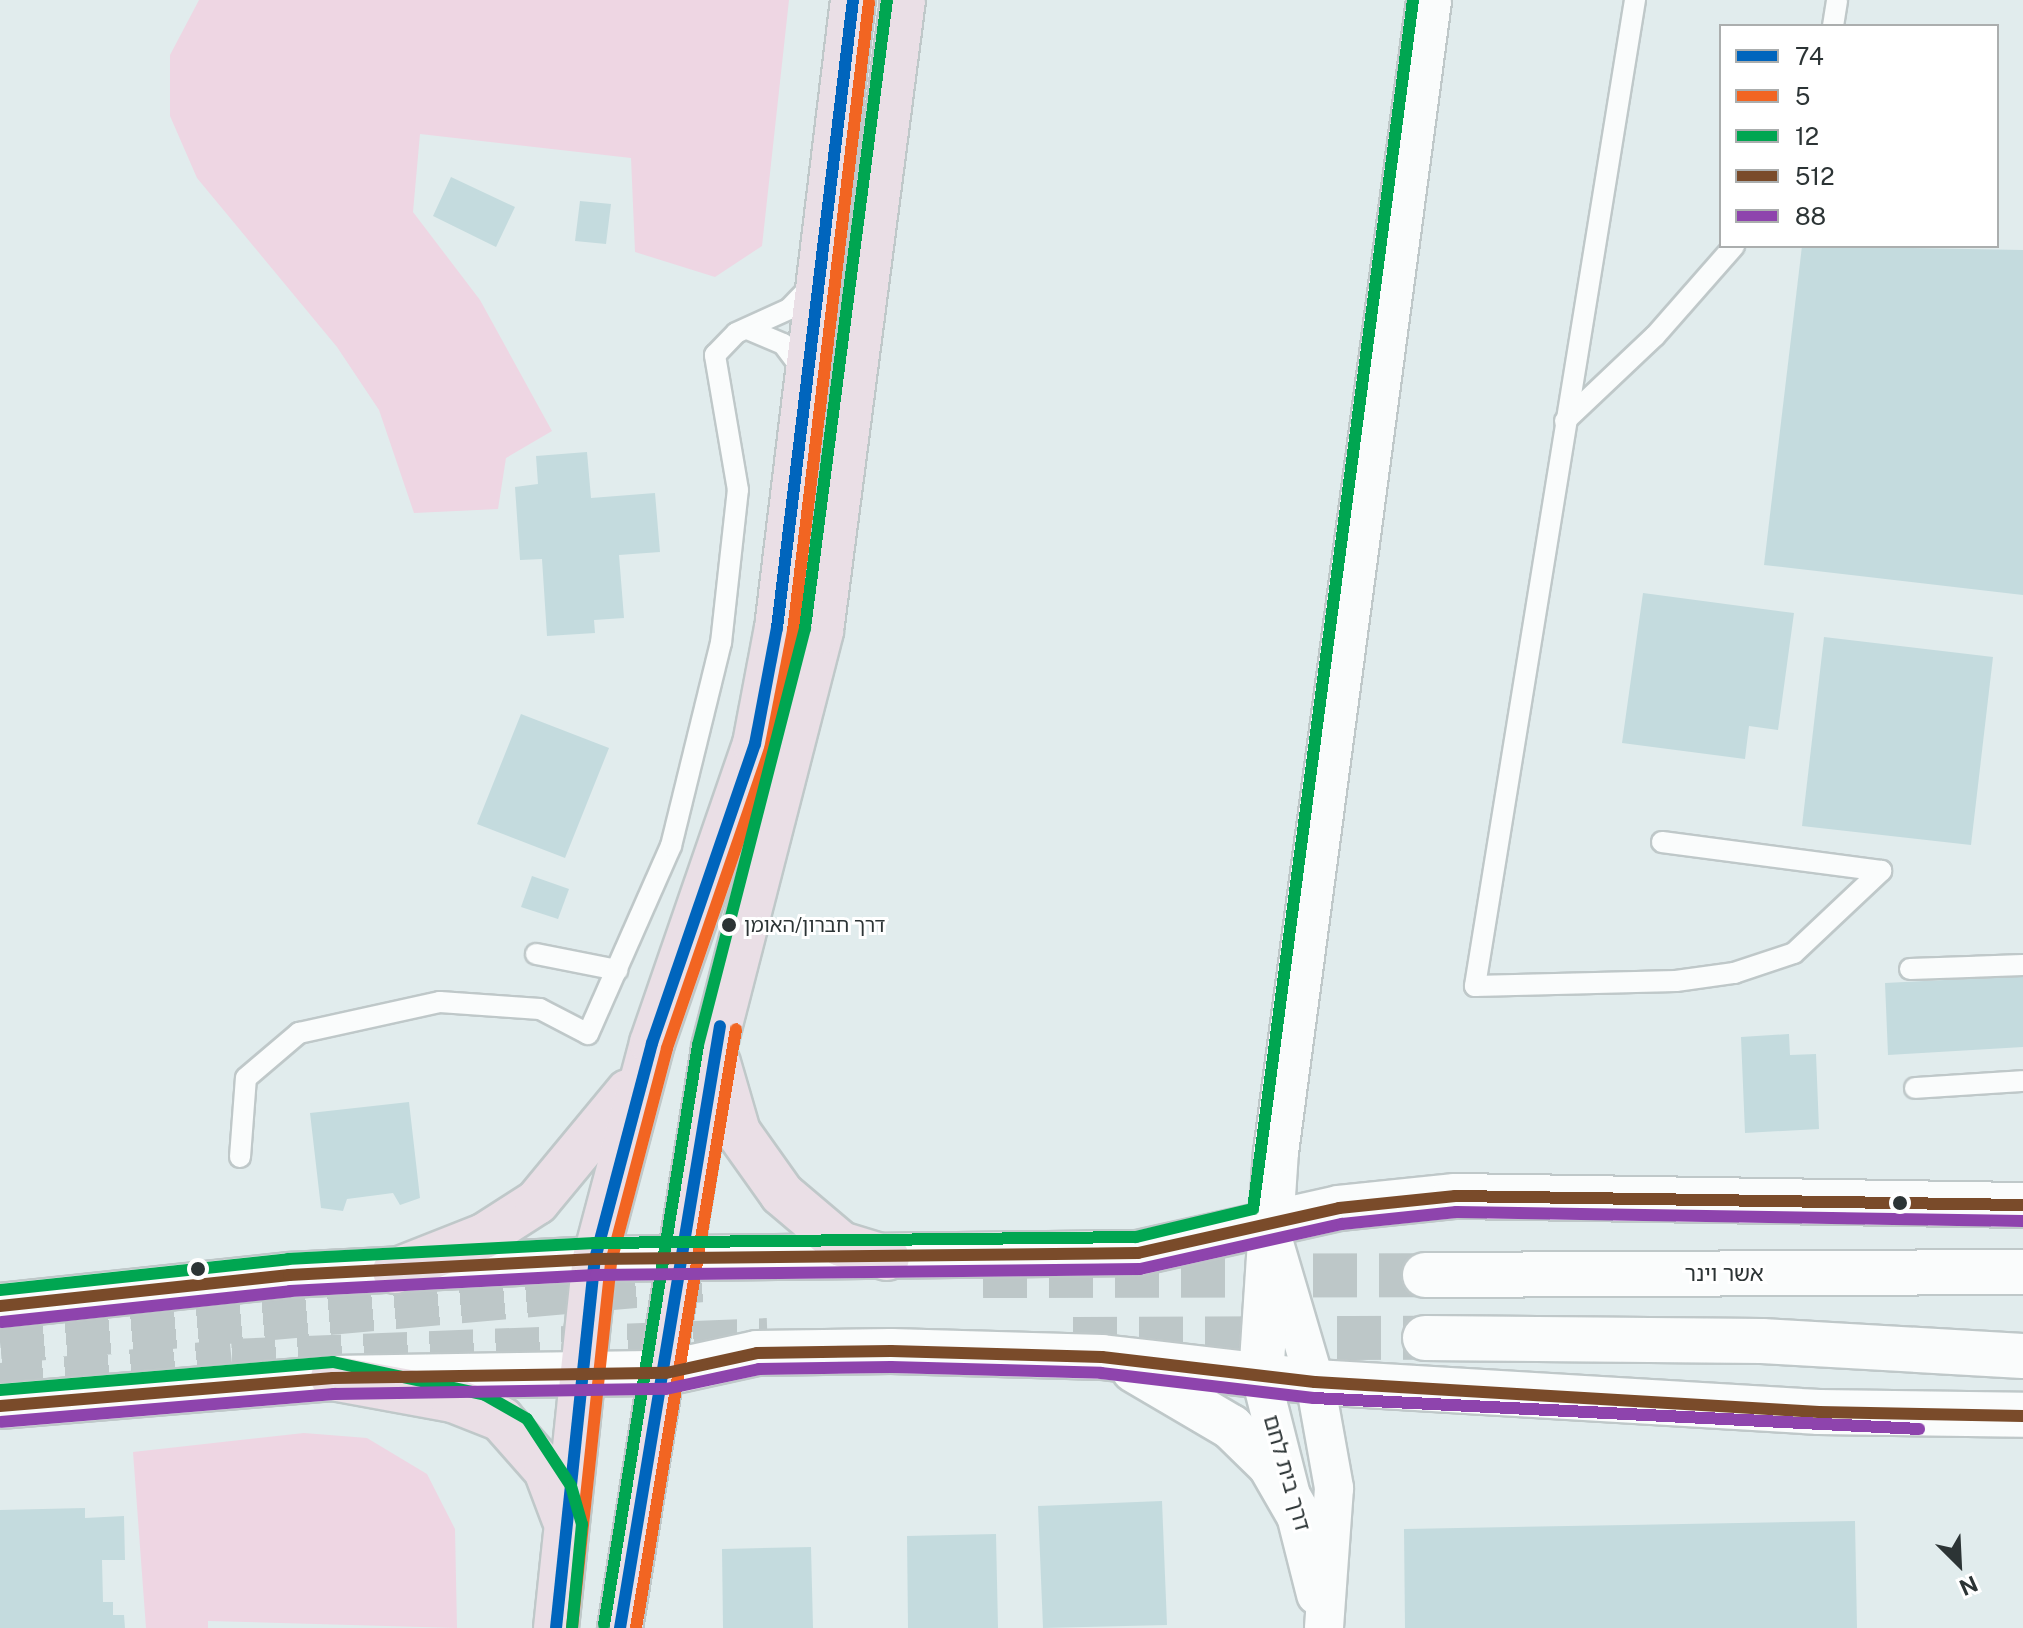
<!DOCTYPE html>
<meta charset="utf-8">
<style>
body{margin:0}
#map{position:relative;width:2023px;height:1628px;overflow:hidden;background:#e1eced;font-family:"Public Sans","Noto Sans Hebrew",sans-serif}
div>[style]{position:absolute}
.green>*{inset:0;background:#eed6e3}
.building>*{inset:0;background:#c4dbde}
.secondary-tunnel>*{height:44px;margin-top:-22px;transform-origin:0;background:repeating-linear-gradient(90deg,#bdc7c8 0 44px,transparent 0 66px)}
.roads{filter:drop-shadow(2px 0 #bfc8c9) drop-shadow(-2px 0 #bfc8c9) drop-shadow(0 2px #bfc8c9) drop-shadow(0 -2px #bfc8c9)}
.service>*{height:20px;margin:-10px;padding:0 10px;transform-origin:10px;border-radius:10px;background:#fafcfc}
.minor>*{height:38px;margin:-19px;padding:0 19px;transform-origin:19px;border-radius:19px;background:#fafcfc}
.secondary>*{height:44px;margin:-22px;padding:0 22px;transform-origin:22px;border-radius:22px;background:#fafcfc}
.trunk>*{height:44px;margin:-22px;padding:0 22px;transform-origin:22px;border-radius:22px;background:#eadfe6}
.bus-1>*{height:12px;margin:-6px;padding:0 6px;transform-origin:6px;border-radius:6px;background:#0065bd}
.bus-2>*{height:12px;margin:-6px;padding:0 6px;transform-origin:6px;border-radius:6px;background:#f26522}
.bus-3>*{height:12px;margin:-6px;padding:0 6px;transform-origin:6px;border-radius:6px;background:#00a651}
.bus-4>*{height:12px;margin:-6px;padding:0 6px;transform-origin:6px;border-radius:6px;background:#7a4b2a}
.bus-5>*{height:12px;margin:-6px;padding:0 6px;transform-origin:6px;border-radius:6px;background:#8e44ad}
.dots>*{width:22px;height:22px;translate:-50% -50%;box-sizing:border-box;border:4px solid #fff;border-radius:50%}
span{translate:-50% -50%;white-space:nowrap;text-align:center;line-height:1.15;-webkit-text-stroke:6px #fff;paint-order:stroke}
.bus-label{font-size:20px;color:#2c3435}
.left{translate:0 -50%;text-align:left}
.street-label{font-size:22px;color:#2c3435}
.legend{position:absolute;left:1719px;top:24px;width:280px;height:224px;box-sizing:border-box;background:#fff;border:2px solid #abaeae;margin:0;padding:10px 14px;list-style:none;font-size:24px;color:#2c3435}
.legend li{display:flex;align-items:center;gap:16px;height:40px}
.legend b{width:40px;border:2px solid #abaeae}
.north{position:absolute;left:1919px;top:1524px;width:80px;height:80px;-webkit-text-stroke:6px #fff;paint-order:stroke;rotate:156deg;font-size:22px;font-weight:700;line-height:32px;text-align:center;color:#2c3435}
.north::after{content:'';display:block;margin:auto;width:28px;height:36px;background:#2c3435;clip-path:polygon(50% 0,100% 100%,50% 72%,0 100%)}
</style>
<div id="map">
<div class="green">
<i style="clip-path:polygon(199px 0,789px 0,762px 246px,715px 277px,635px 252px,631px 158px,420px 134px,413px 212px,480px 300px,552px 431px,506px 458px,498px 509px,414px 513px,379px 410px,337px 347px,197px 178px,170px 116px,170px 55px)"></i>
<i style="clip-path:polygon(304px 1433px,367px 1438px,427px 1474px,455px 1529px,457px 1628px,208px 1621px,208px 1628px,146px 1628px,133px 1452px)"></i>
</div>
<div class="building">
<i style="clip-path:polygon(451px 177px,515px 207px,496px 247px,433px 216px)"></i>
<i style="clip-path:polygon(580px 201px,611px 204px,606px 244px,575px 241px)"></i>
<i style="clip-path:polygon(1802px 246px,2023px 250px,2023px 595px,1764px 565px)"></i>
<i style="clip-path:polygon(587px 452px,591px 498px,655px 493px,660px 552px,619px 555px,624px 618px,594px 620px,595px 633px,547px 636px,542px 559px,520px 560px,515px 487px,538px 484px,536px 456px)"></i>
<i style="clip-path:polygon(1643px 593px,1794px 613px,1778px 730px,1749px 726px,1745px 759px,1622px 743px)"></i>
<i style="clip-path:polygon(1824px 637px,1993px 657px,1971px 845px,1802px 826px)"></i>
<i style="clip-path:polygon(521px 714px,609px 748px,565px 858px,477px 824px)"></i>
<i style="clip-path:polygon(532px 876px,569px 889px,558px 919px,521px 907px)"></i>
<i style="clip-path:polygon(2023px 976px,2023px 1047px,1888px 1055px,1885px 983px)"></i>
<i style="clip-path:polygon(1789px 1034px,1790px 1055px,1816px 1054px,1819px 1129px,1745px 1133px,1741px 1037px)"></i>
<i style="clip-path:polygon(409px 1102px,420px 1198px,400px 1205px,393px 1193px,347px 1199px,343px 1211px,321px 1208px,310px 1113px)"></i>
<i style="clip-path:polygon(1162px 1501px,1167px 1625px,1043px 1628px,1038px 1506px)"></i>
<i style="clip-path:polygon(85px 1508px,85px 1518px,124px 1516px,125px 1560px,102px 1560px,103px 1602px,113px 1602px,113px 1615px,124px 1615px,125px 1628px,0 1628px,0 1510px)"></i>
<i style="clip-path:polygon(1855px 1521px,1857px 1628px,1405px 1628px,1404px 1529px)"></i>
<i style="clip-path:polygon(996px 1534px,998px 1628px,908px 1628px,907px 1536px)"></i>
<i style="clip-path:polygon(811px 1547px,813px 1628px,723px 1628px,722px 1549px)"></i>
</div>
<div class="secondary-tunnel">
<i style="left:983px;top:1276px;width:442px;rotate:-0.1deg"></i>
<i style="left:1073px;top:1339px;width:352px;rotate:-0.2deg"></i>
<i style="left:0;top:1342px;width:717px;rotate:-5.04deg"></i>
<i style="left:0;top:1385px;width:233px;rotate:-5.9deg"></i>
<i style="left:232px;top:1361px;width:536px;rotate:-2.24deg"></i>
</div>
<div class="roads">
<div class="service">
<i style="left:1635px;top:0;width:999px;rotate:99.22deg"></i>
<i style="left:1475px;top:986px;width:201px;rotate:-1.4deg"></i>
<i style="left:1676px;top:981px;width:59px;rotate:-7.9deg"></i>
<i style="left:1734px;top:973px;width:63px;rotate:-18.4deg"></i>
<i style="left:1794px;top:953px;width:120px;rotate:-43.3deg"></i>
<i style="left:1833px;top:26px;width:26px;rotate:-81deg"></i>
<i style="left:750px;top:330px;width:36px;rotate:23deg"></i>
<i style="left:783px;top:344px;width:35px;rotate:53deg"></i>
<i style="left:1565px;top:421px;width:124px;rotate:-43.4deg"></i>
<i style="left:1655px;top:336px;width:120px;rotate:-48.7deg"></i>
<i style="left:1662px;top:842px;width:221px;rotate:7.5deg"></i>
<i style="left:536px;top:954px;width:83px;rotate:11.2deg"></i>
<i style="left:1910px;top:969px;width:113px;rotate:-2deg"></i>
<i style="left:1915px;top:1088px;width:108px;rotate:-3.7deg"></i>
<i style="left:240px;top:1157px;width:79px;rotate:-85.7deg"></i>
<i style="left:246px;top:1078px;width:70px;rotate:-40.3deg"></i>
<i style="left:299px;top:1033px;width:144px;rotate:-12.4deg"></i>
<i style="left:440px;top:1002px;width:100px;rotate:4deg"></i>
<i style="left:540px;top:1009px;width:54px;rotate:27.5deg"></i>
<i style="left:588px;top:1034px;width:206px;rotate:-66.2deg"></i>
<i style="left:671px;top:846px;width:209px;rotate:-76.2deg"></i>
<i style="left:721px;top:643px;width:154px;rotate:-83.7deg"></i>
<i style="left:738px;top:490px;width:137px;rotate:-99.7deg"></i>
<i style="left:715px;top:355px;width:30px;rotate:-46deg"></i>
<i style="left:736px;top:333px;width:58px;rotate:-24.4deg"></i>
<i style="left:789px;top:309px;width:33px;rotate:-46deg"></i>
</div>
<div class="minor">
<i style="left:1274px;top:1243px;width:145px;rotate:73.6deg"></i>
<i style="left:1315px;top:1382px;width:108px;rotate:79.8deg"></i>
<i style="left:1334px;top:1488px;width:140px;rotate:94.1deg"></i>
<i style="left:1261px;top:1377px;width:225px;rotate:75.8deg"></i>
</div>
<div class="secondary">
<i style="left:1425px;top:1275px;width:598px;rotate:-0.29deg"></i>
<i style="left:0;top:1306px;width:291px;rotate:-6.1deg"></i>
<i style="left:289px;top:1275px;width:306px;rotate:-3deg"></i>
<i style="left:595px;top:1259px;width:543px;rotate:-0.63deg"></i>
<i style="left:1138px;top:1253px;width:206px;rotate:-12.6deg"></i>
<i style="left:1339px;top:1208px;width:117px;rotate:-5.9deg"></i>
<i style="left:1455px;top:1196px;width:568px;rotate:0.91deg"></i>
<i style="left:1425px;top:1338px;width:337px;rotate:0.5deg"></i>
<i style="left:1762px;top:1341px;width:261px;rotate:3.3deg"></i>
<i style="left:1134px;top:1370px;width:113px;rotate:30.4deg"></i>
<i style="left:1231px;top:1427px;width:54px;rotate:44.3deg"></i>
<i style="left:1270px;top:1465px;width:62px;rotate:60.1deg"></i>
<i style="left:1261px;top:1377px;width:225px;rotate:-86.2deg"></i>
<i style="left:1276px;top:1152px;width:1162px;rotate:-82.43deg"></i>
<i style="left:0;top:1406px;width:334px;rotate:-4.8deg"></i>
<i style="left:333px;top:1378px;width:333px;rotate:-0.9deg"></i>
<i style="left:666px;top:1373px;width:93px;rotate:-12.4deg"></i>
<i style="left:757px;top:1353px;width:134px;rotate:-0.9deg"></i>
<i style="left:891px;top:1351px;width:211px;rotate:1.6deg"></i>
<i style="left:1102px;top:1357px;width:214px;rotate:6.7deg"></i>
<i style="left:1315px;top:1382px;width:505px;rotate:3.41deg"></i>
<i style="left:1819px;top:1412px;width:204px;rotate:0.8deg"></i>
</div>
<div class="trunk">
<i style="left:718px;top:1063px;width:72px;rotate:73.8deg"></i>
<i style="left:738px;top:1132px;width:76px;rotate:54.6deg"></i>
<i style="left:782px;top:1194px;width:77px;rotate:40.3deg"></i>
<i style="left:841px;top:1244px;width:48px;rotate:16.9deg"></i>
<i style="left:395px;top:1271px;width:96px;rotate:-21.5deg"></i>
<i style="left:484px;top:1236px;width:63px;rotate:-32.7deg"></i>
<i style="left:537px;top:1202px;width:143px;rotate:-50.4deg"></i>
<i style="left:333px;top:1378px;width:122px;rotate:10.4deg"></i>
<i style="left:453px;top:1400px;width:52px;rotate:21.6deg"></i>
<i style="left:501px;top:1419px;width:68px;rotate:48.6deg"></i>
<i style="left:546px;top:1470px;width:51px;rotate:69.4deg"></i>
<i style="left:556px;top:1628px;width:371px;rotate:-84deg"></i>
<i style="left:595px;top:1259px;width:223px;rotate:-75.2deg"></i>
<i style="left:652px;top:1043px;width:316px;rotate:-71deg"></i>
<i style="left:755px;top:744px;width:118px;rotate:-79.3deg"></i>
<i style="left:777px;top:628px;width:633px;rotate:-83.1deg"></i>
<i style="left:620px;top:1628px;width:588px;rotate:-80.79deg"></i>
<i style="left:714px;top:1048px;width:431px;rotate:-75.6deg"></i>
<i style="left:821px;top:631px;width:636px;rotate:-82.6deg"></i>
</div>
</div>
<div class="bus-1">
<i style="left:556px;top:1628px;width:371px;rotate:-84deg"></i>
<i style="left:595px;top:1259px;width:223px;rotate:-75.2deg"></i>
<i style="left:652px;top:1043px;width:316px;rotate:-71deg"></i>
<i style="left:755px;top:744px;width:118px;rotate:-79.3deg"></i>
<i style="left:777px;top:628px;width:633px;rotate:-83.1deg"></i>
<i style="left:620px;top:1628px;width:610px;rotate:-80.57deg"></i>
</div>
<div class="bus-2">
<i style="left:572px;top:1628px;width:368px;rotate:-83.9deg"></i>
<i style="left:611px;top:1262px;width:221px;rotate:-75.3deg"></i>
<i style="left:667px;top:1048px;width:316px;rotate:-71deg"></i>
<i style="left:770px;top:749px;width:120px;rotate:-79deg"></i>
<i style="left:793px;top:631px;width:634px;rotate:-83.11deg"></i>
<i style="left:636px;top:1628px;width:607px;rotate:-80.52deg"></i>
</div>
<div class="bus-3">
<i style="left:0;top:1290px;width:290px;rotate:-6.1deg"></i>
<i style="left:288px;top:1259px;width:306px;rotate:-3deg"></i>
<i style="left:594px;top:1243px;width:542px;rotate:-0.63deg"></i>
<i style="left:1136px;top:1237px;width:120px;rotate:-13.5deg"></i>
<i style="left:1253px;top:1209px;width:1220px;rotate:-82.46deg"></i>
<i style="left:0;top:1390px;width:334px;rotate:-4.8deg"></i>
<i style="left:333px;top:1362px;width:156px;rotate:12.2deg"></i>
<i style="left:485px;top:1395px;width:48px;rotate:29.7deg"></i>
<i style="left:527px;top:1419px;width:80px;rotate:56.7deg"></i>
<i style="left:571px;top:1486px;width:40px;rotate:74deg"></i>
<i style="left:582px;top:1524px;width:104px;rotate:95.5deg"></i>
<i style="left:604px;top:1625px;width:588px;rotate:-80.79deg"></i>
<i style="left:698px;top:1045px;width:431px;rotate:-75.6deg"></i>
<i style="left:805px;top:628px;width:633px;rotate:-82.56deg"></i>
</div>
<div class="bus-4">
<i style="left:0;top:1306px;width:291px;rotate:-6.1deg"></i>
<i style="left:289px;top:1275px;width:306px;rotate:-3deg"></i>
<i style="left:595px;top:1259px;width:543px;rotate:-0.63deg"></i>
<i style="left:1138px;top:1253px;width:206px;rotate:-12.6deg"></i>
<i style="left:1339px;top:1208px;width:117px;rotate:-5.9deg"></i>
<i style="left:1455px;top:1196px;width:568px;rotate:0.91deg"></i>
<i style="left:0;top:1406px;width:334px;rotate:-4.8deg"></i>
<i style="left:333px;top:1378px;width:333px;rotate:-0.9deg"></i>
<i style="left:666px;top:1373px;width:93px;rotate:-12.4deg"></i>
<i style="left:757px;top:1353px;width:134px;rotate:-0.9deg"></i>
<i style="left:891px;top:1351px;width:211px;rotate:1.6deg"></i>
<i style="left:1102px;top:1357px;width:214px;rotate:6.7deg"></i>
<i style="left:1315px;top:1382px;width:505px;rotate:3.41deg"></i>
<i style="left:1819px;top:1412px;width:204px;rotate:1.1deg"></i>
</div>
<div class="bus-5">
<i style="left:2px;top:1322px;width:290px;rotate:-6.1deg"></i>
<i style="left:290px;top:1291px;width:306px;rotate:-3deg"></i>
<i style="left:596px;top:1275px;width:544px;rotate:-0.63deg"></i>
<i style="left:1140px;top:1269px;width:207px;rotate:-12.6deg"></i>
<i style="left:1342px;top:1224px;width:115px;rotate:-6deg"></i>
<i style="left:1456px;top:1212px;width:567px;rotate:0.91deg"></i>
<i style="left:1px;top:1422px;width:334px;rotate:-4.8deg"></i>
<i style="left:334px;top:1394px;width:332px;rotate:-0.9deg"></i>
<i style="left:666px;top:1389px;width:95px;rotate:-12.1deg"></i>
<i style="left:759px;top:1369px;width:132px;rotate:-0.9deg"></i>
<i style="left:891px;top:1367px;width:210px;rotate:1.6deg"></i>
<i style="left:1101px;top:1373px;width:214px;rotate:6.7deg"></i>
<i style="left:1314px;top:1398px;width:606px;rotate:2.93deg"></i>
</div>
<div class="dots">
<i style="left:729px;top:925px;background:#2c3435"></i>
<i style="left:1900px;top:1203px;background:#2c3435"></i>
<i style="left:198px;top:1269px;background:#2c3435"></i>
</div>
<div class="bus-label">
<span class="left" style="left:744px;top:925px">דרך חברון/האומן</span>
</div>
<div class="street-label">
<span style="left:1724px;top:1274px">אשר וינר</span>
<span style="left:1287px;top:1473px;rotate:74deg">דרך בית לחם</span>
</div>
<ul class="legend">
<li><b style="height:10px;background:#0065bd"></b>74</li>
<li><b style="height:10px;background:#f26522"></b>5</li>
<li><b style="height:10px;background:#00a651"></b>12</li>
<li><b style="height:10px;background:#7a4b2a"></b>512</li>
<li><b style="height:10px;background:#8e44ad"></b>88</li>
</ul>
<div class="north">N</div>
</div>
